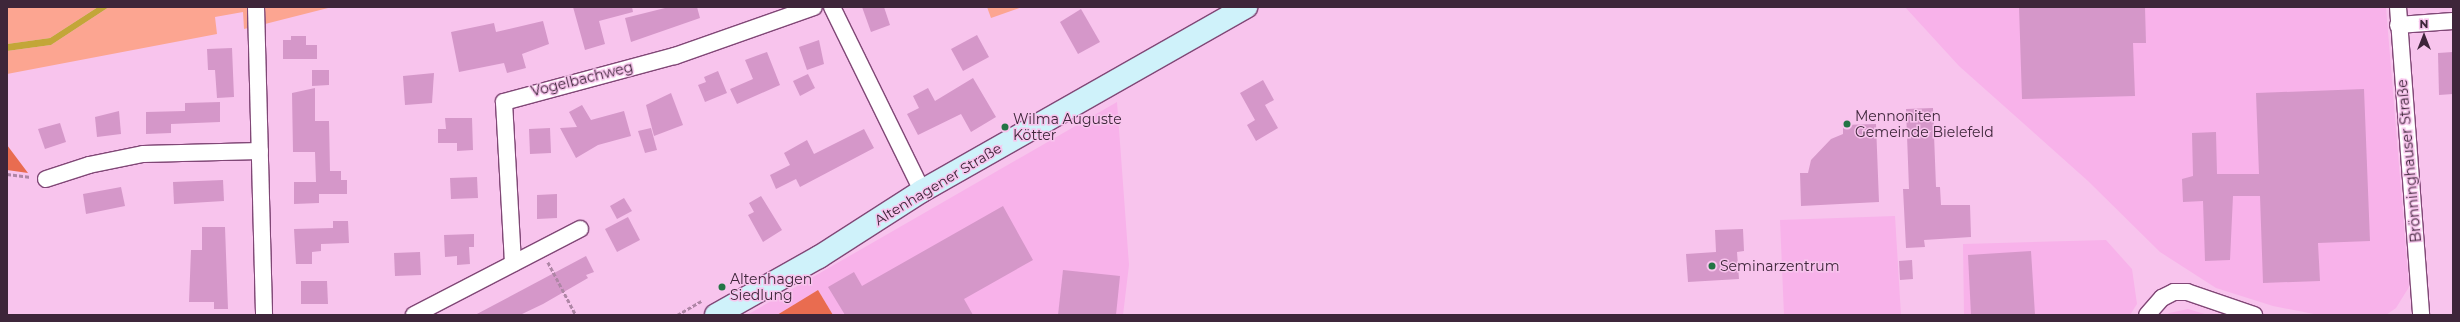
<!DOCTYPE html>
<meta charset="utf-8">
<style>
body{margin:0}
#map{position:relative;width:2460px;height:322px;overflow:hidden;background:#f8c4ed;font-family:Montserrat,sans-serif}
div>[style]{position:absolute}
.built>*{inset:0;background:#f8b2ea}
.green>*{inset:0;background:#fca591}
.forest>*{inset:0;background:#e96c50}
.water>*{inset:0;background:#c3a638}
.building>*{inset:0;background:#d597c9}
.path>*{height:2.5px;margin-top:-1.25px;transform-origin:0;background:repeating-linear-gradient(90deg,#af86a6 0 4px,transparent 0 6px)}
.roads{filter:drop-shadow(1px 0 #804776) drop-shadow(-1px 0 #804776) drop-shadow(0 1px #804776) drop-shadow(0 -1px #804776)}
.street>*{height:16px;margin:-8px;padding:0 8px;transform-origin:8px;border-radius:8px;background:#fff}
.secondary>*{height:22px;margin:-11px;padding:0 11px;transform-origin:11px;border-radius:11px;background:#cff2fa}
.dots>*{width:11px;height:11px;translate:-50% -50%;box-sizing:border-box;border:2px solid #f8c4ed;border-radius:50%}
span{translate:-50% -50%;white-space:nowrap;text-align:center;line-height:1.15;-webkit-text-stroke:3px #f8c4ed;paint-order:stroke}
.street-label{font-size:14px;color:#3e263a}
.poi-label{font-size:14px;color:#3e263a}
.left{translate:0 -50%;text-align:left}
.frame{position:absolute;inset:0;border:8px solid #3e263a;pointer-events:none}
.north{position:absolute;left:2404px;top:16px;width:40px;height:40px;-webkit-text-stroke:3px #f8c4ed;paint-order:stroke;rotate:0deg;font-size:11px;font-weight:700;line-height:16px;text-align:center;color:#3e263a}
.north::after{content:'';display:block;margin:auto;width:14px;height:18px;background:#3e263a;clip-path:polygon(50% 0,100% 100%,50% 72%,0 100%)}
</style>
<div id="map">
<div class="built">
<i style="clip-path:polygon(1905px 7px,2386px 7px,2409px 287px,2396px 308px,2386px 315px,2319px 315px,2273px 306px,2216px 288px,2160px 252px,2088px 181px,1959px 66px)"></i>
<i style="clip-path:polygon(1117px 102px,1129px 265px,1123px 315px,833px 315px,818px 290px,777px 315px,747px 315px)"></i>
<i style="clip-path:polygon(1895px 216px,1901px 315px,1784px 315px,1780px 220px)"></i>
<i style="clip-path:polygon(2106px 240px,2132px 269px,2137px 304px,2130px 315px,1964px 315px,1963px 244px)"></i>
<i style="clip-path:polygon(2188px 309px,2208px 315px,2167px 315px,2169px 313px)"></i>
</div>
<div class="green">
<i style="clip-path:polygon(7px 7px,98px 7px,50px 38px,7px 44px)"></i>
<i style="clip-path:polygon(109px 7px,252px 7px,248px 28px,244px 29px,243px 12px,215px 17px,217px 34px,7px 74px,7px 51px,51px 45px)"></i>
<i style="clip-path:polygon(265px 7px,332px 7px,265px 24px)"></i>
<i style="clip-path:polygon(987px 7px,1022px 7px,991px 18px)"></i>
</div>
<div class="forest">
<i style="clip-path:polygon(7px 145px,28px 173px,7px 170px)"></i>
<i style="clip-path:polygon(818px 290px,833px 315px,777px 315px)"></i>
</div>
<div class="water">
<i style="clip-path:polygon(98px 7px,109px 7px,51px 45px,7px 51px,7px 44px,50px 38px)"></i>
</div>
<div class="building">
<i style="clip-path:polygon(573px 7px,632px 7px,633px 12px,599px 21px,605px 44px,585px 50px)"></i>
<i style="clip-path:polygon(669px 7px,697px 7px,700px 18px,631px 42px,625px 18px)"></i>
<i style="clip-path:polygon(862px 7px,884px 7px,890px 25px,871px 32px)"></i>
<i style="clip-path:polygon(2019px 7px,2145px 7px,2146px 43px,2133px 43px,2135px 96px,2022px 99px)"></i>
<i style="clip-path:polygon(1081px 9px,1100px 42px,1078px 54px,1060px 22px)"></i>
<i style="clip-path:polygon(543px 21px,549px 44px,522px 54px,526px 68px,507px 73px,504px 63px,459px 72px,451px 32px,494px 23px,496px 32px)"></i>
<i style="clip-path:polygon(977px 35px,989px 57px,963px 71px,951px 49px)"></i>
<i style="clip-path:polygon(291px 36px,306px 36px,306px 45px,317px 45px,317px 59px,283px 59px,283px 40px,291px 40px)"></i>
<i style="clip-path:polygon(819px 40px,824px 64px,807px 70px,799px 47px)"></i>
<i style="clip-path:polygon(232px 48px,234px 97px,217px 98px,215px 70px,208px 70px,207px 49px)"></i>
<i style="clip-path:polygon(767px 52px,780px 85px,737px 104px,730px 89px,753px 79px,745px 60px)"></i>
<i style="clip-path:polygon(2453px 52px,2453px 94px,2439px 95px,2438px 53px)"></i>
<i style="clip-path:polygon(312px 70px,329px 70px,329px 85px,312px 86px)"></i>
<i style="clip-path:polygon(718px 71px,727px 93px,705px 102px,698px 85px,706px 82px,704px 77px)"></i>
<i style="clip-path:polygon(434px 73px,432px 103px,405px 105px,403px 76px)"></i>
<i style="clip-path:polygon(808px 74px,815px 88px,800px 96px,793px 81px)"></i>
<i style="clip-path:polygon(973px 78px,996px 117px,971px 132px,961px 114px,918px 135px,907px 114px,919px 108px,913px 96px,928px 88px,935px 101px)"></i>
<i style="clip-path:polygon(1263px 80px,1274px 100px,1265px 105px,1278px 128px,1256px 141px,1247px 125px,1255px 120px,1240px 93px)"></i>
<i style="clip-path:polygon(315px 88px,315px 121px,329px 121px,330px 171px,341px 171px,341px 180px,347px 180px,347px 194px,319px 194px,319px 203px,294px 204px,294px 182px,316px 182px,315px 152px,293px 152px,292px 93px)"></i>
<i style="clip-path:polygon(2364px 89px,2370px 241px,2318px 243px,2320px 281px,2263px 283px,2260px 196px,2233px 196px,2230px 260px,2205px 261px,2203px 201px,2183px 202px,2182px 179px,2193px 176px,2192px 133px,2216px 132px,2217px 174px,2259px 174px,2256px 93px)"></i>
<i style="clip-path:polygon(671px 93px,683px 125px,654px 136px,646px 105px)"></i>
<i style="clip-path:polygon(220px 102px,220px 122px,171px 124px,171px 133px,146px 134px,146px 112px,185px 111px,185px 103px)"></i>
<i style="clip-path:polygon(582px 105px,591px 120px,624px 111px,631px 136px,598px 145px,576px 158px,560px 128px,577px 127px,569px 112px)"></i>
<i style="clip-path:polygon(1933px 108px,1936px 187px,1940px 187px,1941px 205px,1970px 205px,1971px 237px,1924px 240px,1925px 247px,1906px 248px,1903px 189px,1909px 189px,1906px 109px)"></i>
<i style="clip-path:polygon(119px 111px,121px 134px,97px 137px,95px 117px)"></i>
<i style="clip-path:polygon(445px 118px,472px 118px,473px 150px,457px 151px,457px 143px,438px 143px,438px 129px,446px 129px)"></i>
<i style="clip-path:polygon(60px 123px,66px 142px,45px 149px,38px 129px)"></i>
<i style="clip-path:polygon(1876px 124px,1879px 202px,1801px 206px,1800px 173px,1808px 173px,1811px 160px,1831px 139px,1843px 134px,1843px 125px)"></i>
<i style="clip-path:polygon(550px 128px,551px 153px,530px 154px,529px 129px)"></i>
<i style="clip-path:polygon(651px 128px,657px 150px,645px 153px,638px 131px)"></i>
<i style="clip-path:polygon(864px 129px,874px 148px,800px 187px,796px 179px,776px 189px,770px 175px,790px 165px,784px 153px,807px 140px,814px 154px)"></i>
<i style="clip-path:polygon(477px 177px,478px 198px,451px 199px,450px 178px)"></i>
<i style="clip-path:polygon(223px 180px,224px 201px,174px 204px,173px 182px)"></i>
<i style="clip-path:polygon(121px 187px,125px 206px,86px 214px,83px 194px)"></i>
<i style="clip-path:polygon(557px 194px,557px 218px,537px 219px,537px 195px)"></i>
<i style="clip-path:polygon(761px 196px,782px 230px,763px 242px,748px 215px,754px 212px,749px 203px)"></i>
<i style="clip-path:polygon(624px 198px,632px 211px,617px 219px,610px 206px)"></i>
<i style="clip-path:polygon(1003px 206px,1033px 260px,964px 299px,973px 315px,845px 315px,828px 287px,854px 272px,862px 286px)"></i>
<i style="clip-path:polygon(628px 217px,640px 240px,617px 252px,605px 229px)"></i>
<i style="clip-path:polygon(333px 221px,348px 221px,349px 243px,321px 244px,321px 251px,312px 252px,312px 264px,296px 264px,294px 229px,333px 228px)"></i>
<i style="clip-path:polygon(202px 227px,225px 227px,228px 309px,214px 309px,214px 302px,189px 302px,191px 250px,202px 250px)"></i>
<i style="clip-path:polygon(1743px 229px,1744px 251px,1737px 252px,1739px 279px,1688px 282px,1686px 254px,1716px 252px,1715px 230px)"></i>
<i style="clip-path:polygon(474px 234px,474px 247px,469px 247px,470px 264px,457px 265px,457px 256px,445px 257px,444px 235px)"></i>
<i style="clip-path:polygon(2031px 251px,2035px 315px,1971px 315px,1968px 255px)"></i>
<i style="clip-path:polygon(420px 252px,421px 275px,395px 276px,394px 253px)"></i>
<i style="clip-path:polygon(586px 256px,594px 272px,586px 275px,588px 278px,543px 304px,520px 315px,475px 315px)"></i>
<i style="clip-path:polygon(1912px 260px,1913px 279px,1900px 280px,1899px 261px)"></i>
<i style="clip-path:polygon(1063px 270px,1120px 276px,1116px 315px,1058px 315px)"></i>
<i style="clip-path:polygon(301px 281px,327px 281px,328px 304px,301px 304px)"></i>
</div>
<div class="path">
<i style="left:7px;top:174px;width:24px;rotate:7deg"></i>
<i style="left:548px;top:262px;width:60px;rotate:62.2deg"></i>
<i style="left:677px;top:315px;width:28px;rotate:-30deg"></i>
</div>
<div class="roads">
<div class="street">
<i style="left:256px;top:7px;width:308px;rotate:88.5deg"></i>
<i style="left:832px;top:7px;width:205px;rotate:63.9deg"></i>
<i style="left:2398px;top:7px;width:309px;rotate:85.7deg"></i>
<i style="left:2398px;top:25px;width:55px;rotate:-4.2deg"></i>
<i style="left:46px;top:179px;width:45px;rotate:-18deg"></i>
<i style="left:89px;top:165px;width:55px;rotate:-11.5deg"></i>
<i style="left:143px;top:154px;width:117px;rotate:-1.5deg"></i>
<i style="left:513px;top:263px;width:161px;rotate:-93.2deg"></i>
<i style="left:504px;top:102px;width:177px;rotate:-15.1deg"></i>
<i style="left:675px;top:56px;width:147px;rotate:-19.4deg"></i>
<i style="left:414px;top:315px;width:187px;rotate:-27.4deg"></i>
<i style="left:2147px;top:315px;width:23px;rotate:-49deg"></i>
<i style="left:2162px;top:298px;width:13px;rotate:-27deg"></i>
<i style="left:2174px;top:292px;width:13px"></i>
<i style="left:2187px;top:292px;width:71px;rotate:18.9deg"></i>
</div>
<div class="secondary">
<i style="left:716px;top:315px;width:118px;rotate:-29.4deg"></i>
<i style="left:819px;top:257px;width:122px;rotate:-32.7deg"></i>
<i style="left:922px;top:191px;width:373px;rotate:-29.6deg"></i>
</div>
</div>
<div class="dots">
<i style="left:1847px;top:124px;background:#237445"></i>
<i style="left:1005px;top:127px;background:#237445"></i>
<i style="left:1712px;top:266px;background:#237445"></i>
<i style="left:722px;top:287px;background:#237445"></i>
</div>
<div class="street-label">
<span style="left:582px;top:79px;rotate:-14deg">Vogelbachweg</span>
<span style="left:2409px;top:161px;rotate:-95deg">Brönninghauser Straße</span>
<span style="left:938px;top:184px;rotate:-31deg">Altenhagener Straße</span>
</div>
<div class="poi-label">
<span class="left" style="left:1855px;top:124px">Mennoniten<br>Gemeinde Bielefeld</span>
<span class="left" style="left:1013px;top:127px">Wilma Auguste<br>Kötter</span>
<span class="left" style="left:1720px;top:266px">Seminarzentrum</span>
<span class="left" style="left:730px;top:287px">Altenhagen<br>Siedlung</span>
</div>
<div class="frame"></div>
<div class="north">N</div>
</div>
